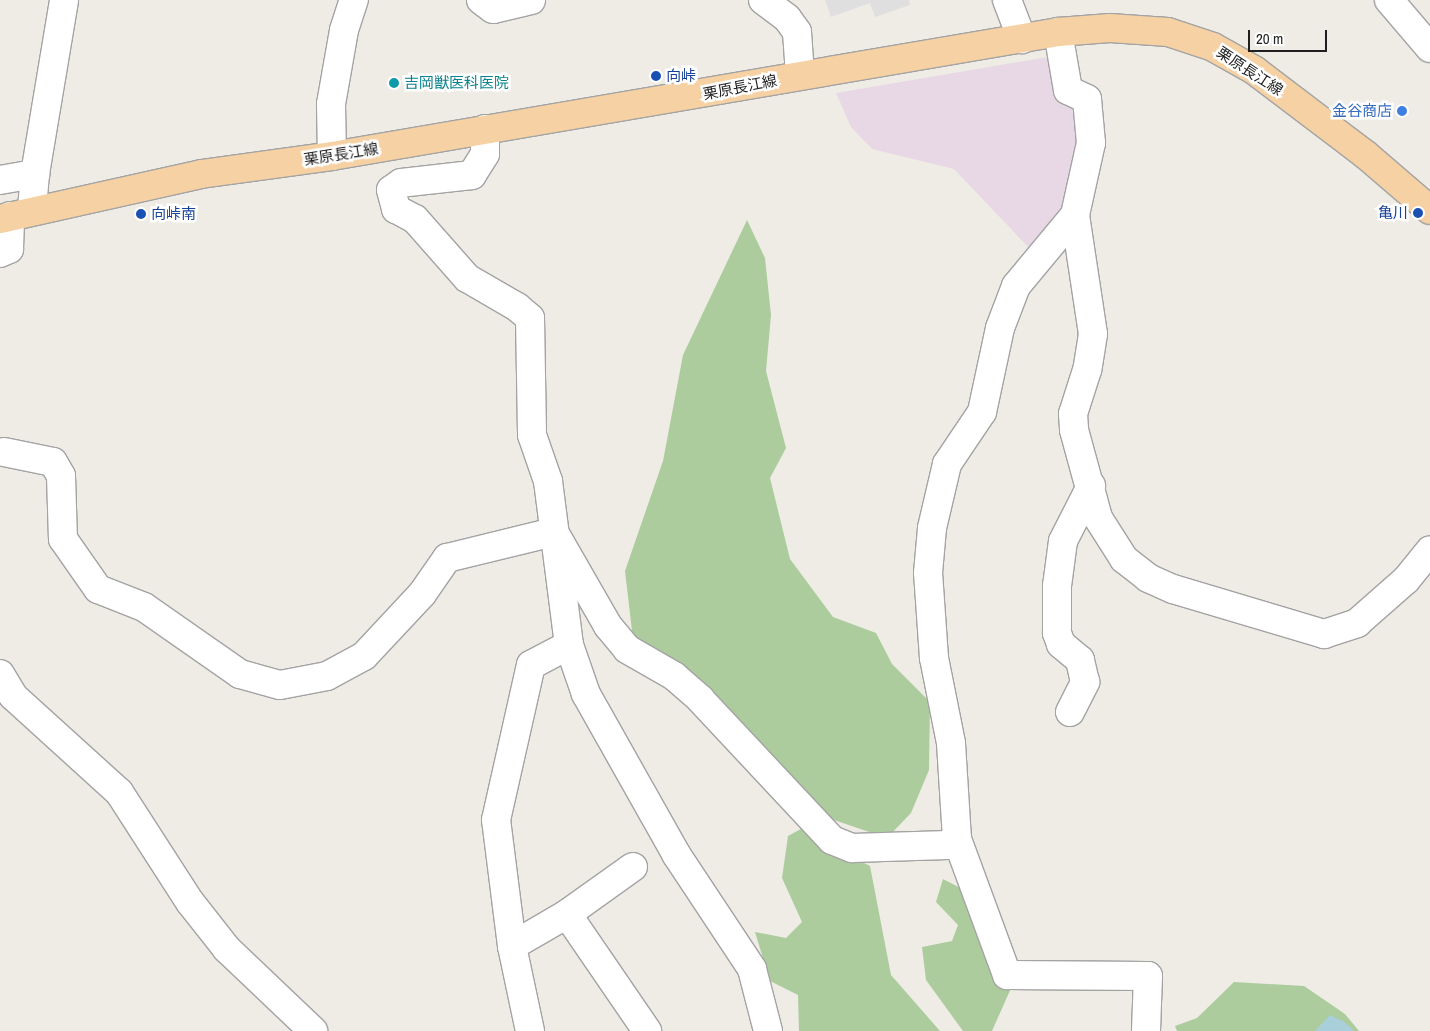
<!DOCTYPE html>
<meta charset="utf-8">
<style>
body{margin:0}
#map{position:relative;width:1430px;height:1031px;overflow:hidden;background:#efece6;font-family:"Archivo Narrow","Noto Sans JP",sans-serif}
div>[style]{position:absolute}
.industrial>*{inset:0;background:#e8d8e5}
.forest>*{inset:0;background:#accc9d}
.parking>*{inset:0;background:#dfdfdf}
.water>*{inset:0;background:#a9cfda}
.roads{filter:drop-shadow(1px 0 #a3a3a3) drop-shadow(-1px 0 #a3a3a3) drop-shadow(0 1px #a3a3a3) drop-shadow(0 -1px #a3a3a3)}
.minor>*{height:28px;margin:-14px;padding:0 14px;transform-origin:14px;border-radius:14px;background:#fff}
.major>*{height:28px;margin:-14px;padding:0 14px;transform-origin:14px;border-radius:14px;background:#f6d1a4}
.dots>*{width:14px;height:14px;translate:-50% -50%;box-sizing:border-box;border:2px solid #fff;border-radius:50%}
span{translate:-50% -50%;white-space:nowrap;text-align:center;line-height:1.15;-webkit-text-stroke:5px #fff;paint-order:stroke}
.street-label{font-size:15px;color:#1f1f1f}
.transit-label{font-size:15px;color:#164399}
.left{translate:0 -50%;text-align:left}
.right{translate:-100% -50%;text-align:right}
.culture-label{font-size:15px;color:#0d838f}
.shop-label{font-size:15px;color:#366cbe}
.scale{position:absolute;left:1248px;top:30px;width:79px;height:22px;box-sizing:border-box;border:2px solid #1f1f1f;border-top:0;padding-left:6px;font-size:15px;line-height:18px;white-space:nowrap;color:#1f1f1f;-webkit-text-stroke:4px #fff;paint-order:stroke}
</style>
<div id="map">
<div class="industrial">
<i style="clip-path:polygon(1048px 57px,1080px 103px,1085px 126px,1071px 204px,1033px 252px,954px 169px,872px 149px,851px 127px,836px 93px)"></i>
</div>
<div class="forest">
<i style="clip-path:polygon(747px 220px,765px 258px,771px 315px,766px 371px,786px 448px,770px 478px,790px 559px,833px 617px,876px 633px,892px 664px,930px 702px,929px 770px,911px 813px,887px 838px,834px 820px,754px 759px,634px 648px,625px 571px,663px 461px,683px 355px)"></i>
<i style="clip-path:polygon(810px 824px,848px 855px,870px 866px,891px 975px,940px 1031px,799px 1031px,798px 995px,770px 981px,755px 932px,786px 938px,802px 922px,782px 878px,788px 836px)"></i>
<i style="clip-path:polygon(943px 879px,970px 893px,1012px 986px,992px 1031px,963px 1031px,926px 980px,922px 947px,952px 941px,958px 925px,936px 902px)"></i>
<i style="clip-path:polygon(1234px 982px,1304px 986px,1345px 1014px,1359px 1031px,1177px 1031px,1175px 1026px,1197px 1018px)"></i>
</div>
<div class="parking">
<i style="clip-path:polygon(825px 0,909px 0,910px 5px,875px 17px,870px 3px,831px 17px)"></i>
</div>
<div class="water">
<i style="clip-path:polygon(1330px 1015px,1343px 1021px,1354px 1031px,1315px 1031px)"></i>
</div>
<div class="roads">
<div class="minor">
<i style="left:481px;top:0;width:15px;rotate:37deg"></i>
<i style="left:493px;top:9px;width:39px;rotate:-13deg"></i>
<i style="left:763px;top:0;width:30px;rotate:37deg"></i>
<i style="left:787px;top:18px;width:17px;rotate:54deg"></i>
<i style="left:797px;top:32px;width:43px;rotate:86deg"></i>
<i style="left:1007px;top:0;width:42px;rotate:69deg"></i>
<i style="left:1389px;top:0;width:63px;rotate:49.5deg"></i>
<i style="left:485px;top:129px;width:25px;rotate:90deg"></i>
<i style="left:485px;top:154px;width:25px;rotate:122deg"></i>
<i style="left:472px;top:175px;width:71px;rotate:173.6deg"></i>
<i style="left:401px;top:183px;width:12px;rotate:145deg"></i>
<i style="left:391px;top:190px;width:20px;rotate:75deg"></i>
<i style="left:396px;top:209px;width:21px;rotate:28deg"></i>
<i style="left:415px;top:219px;width:79px;rotate:48.6deg"></i>
<i style="left:467px;top:278px;width:58px;rotate:30.1deg"></i>
<i style="left:517px;top:307px;width:17px;rotate:40deg"></i>
<i style="left:530px;top:318px;width:117px;rotate:89deg"></i>
<i style="left:532px;top:435px;width:49px;rotate:70.8deg"></i>
<i style="left:548px;top:481px;width:165px;rotate:82.7deg"></i>
<i style="left:569px;top:645px;width:52px;rotate:70.9deg"></i>
<i style="left:586px;top:694px;width:184px;rotate:60.6deg"></i>
<i style="left:676px;top:854px;width:138px;rotate:56.5deg"></i>
<i style="left:752px;top:969px;width:64px;rotate:75.5deg"></i>
<i style="left:332px;top:156px;width:52px;rotate:-91.1deg"></i>
<i style="left:331px;top:104px;width:75px;rotate:-80deg"></i>
<i style="left:344px;top:30px;width:32px;rotate:-72deg"></i>
<i style="left:35px;top:174px;width:176px;rotate:-80.5deg"></i>
<i style="left:0;top:180px;width:36px;rotate:-10deg"></i>
<i style="left:35px;top:174px;width:35px;rotate:95deg"></i>
<i style="left:1075px;top:215px;width:120px;rotate:81.4deg"></i>
<i style="left:1093px;top:334px;width:36px;rotate:99deg"></i>
<i style="left:1087px;top:370px;width:46px;rotate:107.7deg"></i>
<i style="left:1073px;top:414px;width:16px;rotate:86deg"></i>
<i style="left:1074px;top:430px;width:91px;rotate:74.7deg"></i>
<i style="left:1098px;top:518px;width:49px;rotate:57.6deg"></i>
<i style="left:1124px;top:559px;width:31px;rotate:38deg"></i>
<i style="left:1148px;top:578px;width:27px;rotate:24deg"></i>
<i style="left:1173px;top:589px;width:158px;rotate:16.6deg"></i>
<i style="left:1324px;top:634px;width:35px;rotate:-18deg"></i>
<i style="left:1357px;top:623px;width:65px;rotate:-41.3deg"></i>
<i style="left:1406px;top:580px;width:38px;rotate:-51deg"></i>
<i style="left:0;top:253px;width:10px;rotate:-24deg"></i>
<i style="left:9px;top:249px;width:33px;rotate:-88deg"></i>
<i style="left:4px;top:452px;width:50px;rotate:11.5deg"></i>
<i style="left:53px;top:462px;width:16px;rotate:60deg"></i>
<i style="left:61px;top:476px;width:63px;rotate:88.2deg"></i>
<i style="left:63px;top:539px;width:61px;rotate:55deg"></i>
<i style="left:98px;top:589px;width:49px;rotate:21.4deg"></i>
<i style="left:144px;top:607px;width:117px;rotate:34.9deg"></i>
<i style="left:240px;top:674px;width:41px;rotate:15.4deg"></i>
<i style="left:280px;top:685px;width:48px;rotate:-10.8deg"></i>
<i style="left:327px;top:676px;width:42px;rotate:-28.4deg"></i>
<i style="left:364px;top:656px;width:85px;rotate:-46.9deg"></i>
<i style="left:422px;top:594px;width:44px;rotate:-55.2deg"></i>
<i style="left:447px;top:558px;width:110px;rotate:-13.7deg"></i>
<i style="left:554px;top:532px;width:108px;rotate:60.1deg"></i>
<i style="left:608px;top:626px;width:30px;rotate:50deg"></i>
<i style="left:627px;top:649px;width:54px;rotate:29.9deg"></i>
<i style="left:674px;top:676px;width:35px;rotate:41deg"></i>
<i style="left:700px;top:699px;width:193px;rotate:46.9deg"></i>
<i style="left:832px;top:840px;width:22px;rotate:22deg"></i>
<i style="left:852px;top:848px;width:96px;rotate:-1.8deg"></i>
<i style="left:948px;top:845px;width:11px;rotate:-34deg"></i>
<i style="left:957px;top:839px;width:96px;rotate:-93.6deg"></i>
<i style="left:951px;top:743px;width:87px;rotate:-101.3deg"></i>
<i style="left:934px;top:658px;width:85px;rotate:-94deg"></i>
<i style="left:928px;top:573px;width:45px;rotate:-84.9deg"></i>
<i style="left:932px;top:528px;width:66px;rotate:-76.8deg"></i>
<i style="left:947px;top:464px;width:63px;rotate:-56.1deg"></i>
<i style="left:982px;top:412px;width:86px;rotate:-77.9deg"></i>
<i style="left:1000px;top:328px;width:45px;rotate:-69.1deg"></i>
<i style="left:1016px;top:286px;width:92px;rotate:-50.3deg"></i>
<i style="left:1075px;top:215px;width:74px;rotate:-77.5deg"></i>
<i style="left:1091px;top:143px;width:44px;rotate:-95.2deg"></i>
<i style="left:1087px;top:99px;width:21px;rotate:-155deg"></i>
<i style="left:1068px;top:90px;width:59px;rotate:-99.8deg"></i>
<i style="left:0;top:674px;width:26px;rotate:59deg"></i>
<i style="left:13px;top:696px;width:143px;rotate:42.2deg"></i>
<i style="left:119px;top:792px;width:131px;rotate:57.2deg"></i>
<i style="left:190px;top:902px;width:60px;rotate:51.8deg"></i>
<i style="left:227px;top:949px;width:119px;rotate:43.6deg"></i>
<i style="left:1070px;top:712px;width:34px;rotate:-63deg"></i>
<i style="left:1085px;top:682px;width:23px;rotate:-103deg"></i>
<i style="left:1080px;top:660px;width:25px;rotate:-140deg"></i>
<i style="left:1061px;top:644px;width:12px;rotate:-110deg"></i>
<i style="left:1057px;top:633px;width:47px;rotate:-90deg"></i>
<i style="left:1057px;top:586px;width:45px;rotate:-82.4deg"></i>
<i style="left:1063px;top:541px;width:62px;rotate:-63deg"></i>
<i style="left:957px;top:839px;width:145px;rotate:69.8deg"></i>
<i style="left:1007px;top:975px;width:141px;rotate:0.4deg"></i>
<i style="left:1148px;top:976px;width:55px;rotate:92.1deg"></i>
<i style="left:567px;top:914px;width:142px;rotate:55.6deg"></i>
<i style="left:512px;top:946px;width:64px;rotate:-30.2deg"></i>
<i style="left:567px;top:914px;width:81px;rotate:-35.5deg"></i>
<i style="left:530px;top:1031px;width:87px;rotate:-102deg"></i>
<i style="left:512px;top:946px;width:127px;rotate:-97.2deg"></i>
<i style="left:496px;top:820px;width:159px;rotate:-77.3deg"></i>
<i style="left:531px;top:665px;width:43px;rotate:-27.8deg"></i>
</div>
<div class="major">
<i style="left:0;top:219px;width:206px;rotate:-12.6deg"></i>
<i style="left:201px;top:174px;width:132px;rotate:-7.8deg"></i>
<i style="left:332px;top:156px;width:737px;rotate:-9.69deg"></i>
<i style="left:1058px;top:32px;width:52px;rotate:-4.4deg"></i>
<i style="left:1110px;top:28px;width:58px;rotate:3.9deg"></i>
<i style="left:1168px;top:32px;width:47px;rotate:18.4deg"></i>
<i style="left:1213px;top:47px;width:47px;rotate:29.3deg"></i>
<i style="left:1254px;top:70px;width:141px;rotate:37.2deg"></i>
<i style="left:1366px;top:155px;width:84px;rotate:40.7deg"></i>
</div>
</div>
<div class="dots">
<i style="left:656px;top:76px;background:#1a4fb4"></i>
<i style="left:394px;top:83px;background:#0f9aa8"></i>
<i style="left:1402px;top:111px;background:#3f7fe0"></i>
<i style="left:1418px;top:213px;background:#1a4fb4"></i>
<i style="left:141px;top:214px;background:#1a4fb4"></i>
</div>
<div class="street-label">
<span style="left:1250px;top:71px;rotate:33deg">栗原長江線</span>
<span style="left:740px;top:87px;rotate:-11deg">栗原長江線</span>
<span style="left:341px;top:154px;rotate:-9deg">栗原長江線</span>
</div>
<div class="transit-label">
<span class="left" style="left:666px;top:76px">向峠</span>
<span class="right" style="left:1408px;top:213px">亀川</span>
<span class="left" style="left:151px;top:214px">向峠南</span>
</div>
<div class="culture-label">
<span class="left" style="left:404px;top:83px">吉岡獣医科医院</span>
</div>
<div class="shop-label">
<span class="right" style="left:1392px;top:111px">金谷商店</span>
</div>
<div class="scale">20 m</div>
</div>
